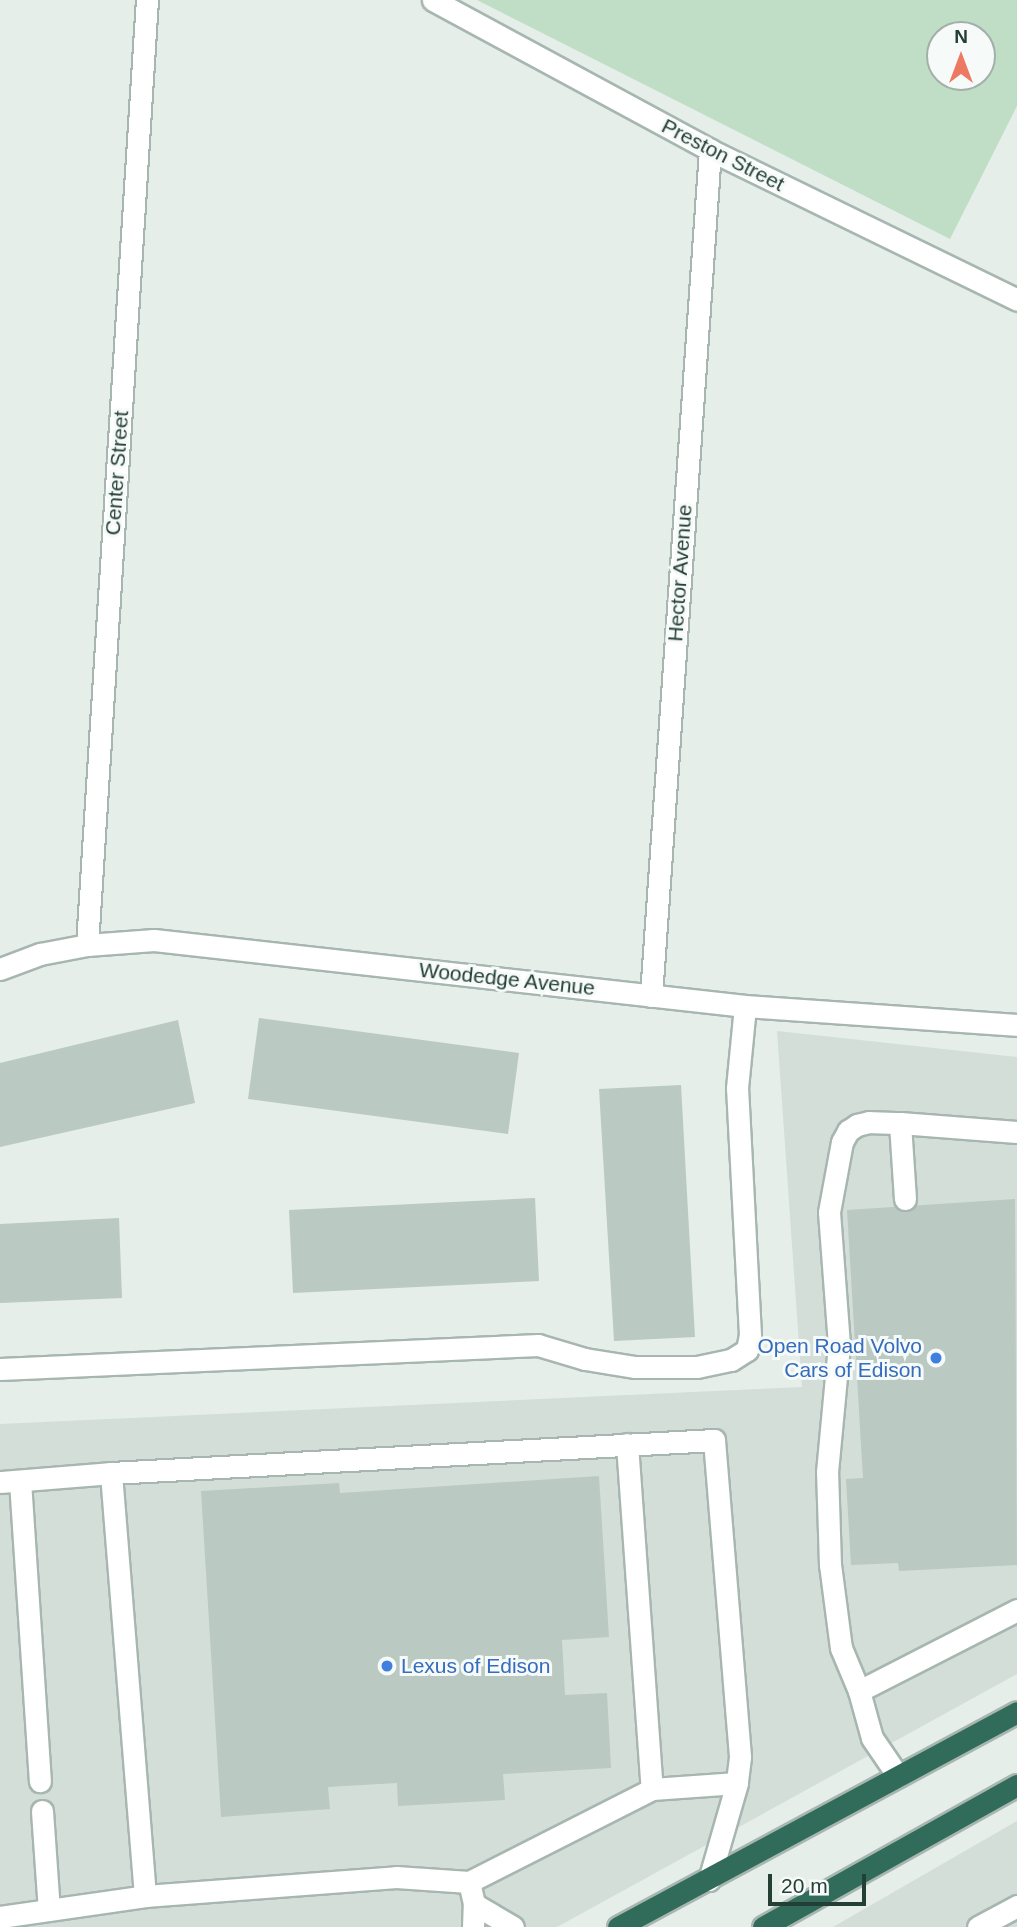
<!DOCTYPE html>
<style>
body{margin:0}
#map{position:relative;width:1017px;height:1927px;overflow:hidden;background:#e5eee9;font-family:Helvetica,sans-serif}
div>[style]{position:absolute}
.built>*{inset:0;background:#d3ded8}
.green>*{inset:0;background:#bfdec5}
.building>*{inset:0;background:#bac9c2}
.roads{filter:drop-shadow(2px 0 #a7b6b0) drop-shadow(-2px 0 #a7b6b0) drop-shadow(0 2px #a7b6b0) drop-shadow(0 -2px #a7b6b0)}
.minor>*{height:21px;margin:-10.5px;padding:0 10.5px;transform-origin:10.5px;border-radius:10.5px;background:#fff}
.highway>*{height:21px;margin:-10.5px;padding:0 10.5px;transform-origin:10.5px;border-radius:10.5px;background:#316b5a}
.dots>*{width:19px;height:19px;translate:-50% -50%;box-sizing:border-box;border:4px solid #f6faf8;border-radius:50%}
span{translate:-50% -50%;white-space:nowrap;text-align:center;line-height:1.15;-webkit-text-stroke:6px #f6faf8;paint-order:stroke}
.street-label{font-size:21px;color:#243f36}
.shop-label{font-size:21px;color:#366cbe}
.right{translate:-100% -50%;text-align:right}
.left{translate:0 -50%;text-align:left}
.north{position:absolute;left:926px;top:21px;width:70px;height:70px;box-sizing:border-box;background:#f6faf8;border:2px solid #a2afaa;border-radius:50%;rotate:0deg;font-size:19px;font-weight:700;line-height:28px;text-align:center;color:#243f36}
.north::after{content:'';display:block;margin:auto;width:24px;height:32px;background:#ee7963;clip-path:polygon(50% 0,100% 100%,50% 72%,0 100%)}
.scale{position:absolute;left:768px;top:1874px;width:98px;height:32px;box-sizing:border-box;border:4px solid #243f36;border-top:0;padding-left:9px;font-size:21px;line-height:24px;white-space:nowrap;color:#243f36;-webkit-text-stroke:5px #f6faf8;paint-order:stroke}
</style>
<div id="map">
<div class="built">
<i style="clip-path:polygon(777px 1031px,1017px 1057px,1017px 1674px,557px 1927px,0 1927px,0 1424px,802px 1387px)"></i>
<i style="clip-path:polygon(1017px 1821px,1017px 1927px,833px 1927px)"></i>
</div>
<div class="green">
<i style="clip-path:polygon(evenodd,477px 0,1017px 0,1017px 106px,950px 239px,477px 0,982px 35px,982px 77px,940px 77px,940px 35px,982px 35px)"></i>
</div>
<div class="building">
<i style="clip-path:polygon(259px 1018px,519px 1053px,508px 1134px,248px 1099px)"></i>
<i style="clip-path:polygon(178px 1020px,195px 1103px,0 1147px,0 1063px)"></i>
<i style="clip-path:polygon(681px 1085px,695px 1337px,614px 1341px,599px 1089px)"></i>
<i style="clip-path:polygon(535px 1198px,539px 1281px,293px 1293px,289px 1210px)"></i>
<i style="clip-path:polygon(1015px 1199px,1017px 1565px,899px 1571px,898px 1563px,851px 1565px,846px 1479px,863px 1478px,847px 1210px)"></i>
<i style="clip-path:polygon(119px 1218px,122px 1298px,0 1303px,0 1224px)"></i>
<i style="clip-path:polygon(599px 1476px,609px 1637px,562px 1640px,565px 1695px,607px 1693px,611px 1768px,503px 1774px,505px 1800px,398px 1806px,397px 1783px,328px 1787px,330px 1809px,221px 1817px,201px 1491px,339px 1483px,340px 1493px)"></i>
</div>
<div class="roads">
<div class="minor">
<i style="left:433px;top:0;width:315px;rotate:28.4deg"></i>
<i style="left:710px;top:150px;width:342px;rotate:26deg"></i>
<i style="left:87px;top:945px;width:947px;rotate:-86.37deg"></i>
<i style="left:0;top:969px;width:43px;rotate:-20.6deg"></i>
<i style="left:40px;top:954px;width:48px;rotate:-10.8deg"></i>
<i style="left:87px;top:945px;width:67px;rotate:-4.3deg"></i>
<i style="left:154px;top:940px;width:595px;rotate:6.37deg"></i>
<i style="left:745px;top:1006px;width:273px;rotate:4deg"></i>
<i style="left:651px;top:996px;width:848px;rotate:-86.01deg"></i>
<i style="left:905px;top:1199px;width:76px;rotate:-93.8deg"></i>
<i style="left:900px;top:1123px;width:117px;rotate:4.4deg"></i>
<i style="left:0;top:1369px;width:539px;rotate:-2.55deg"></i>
<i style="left:538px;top:1345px;width:49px;rotate:16.6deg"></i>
<i style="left:585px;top:1359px;width:51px;rotate:9.1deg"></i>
<i style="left:635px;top:1367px;width:62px"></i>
<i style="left:697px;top:1367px;width:35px;rotate:-12deg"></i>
<i style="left:731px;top:1360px;width:19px;rotate:-32deg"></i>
<i style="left:747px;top:1350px;width:15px;rotate:-79deg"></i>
<i style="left:750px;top:1335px;width:247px;rotate:-93deg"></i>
<i style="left:737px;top:1088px;width:82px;rotate:-84.4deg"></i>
<i style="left:627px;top:1444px;width:346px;rotate:85.9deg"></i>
<i style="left:20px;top:1481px;width:301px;rotate:86.2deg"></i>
<i style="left:0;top:1482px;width:111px;rotate:-4.6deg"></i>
<i style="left:859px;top:1691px;width:47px;rotate:-112.7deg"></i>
<i style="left:841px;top:1648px;width:84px;rotate:-97.5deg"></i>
<i style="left:830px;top:1565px;width:93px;rotate:-91.8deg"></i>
<i style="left:827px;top:1472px;width:128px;rotate:-84.6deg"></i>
<i style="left:839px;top:1345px;width:133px;rotate:-94.3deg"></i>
<i style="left:829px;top:1212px;width:71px;rotate:-79.5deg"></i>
<i style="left:842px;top:1142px;width:13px;rotate:-61deg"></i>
<i style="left:848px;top:1131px;width:11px;rotate:-34deg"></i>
<i style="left:857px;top:1125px;width:12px;rotate:-14deg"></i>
<i style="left:869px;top:1122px;width:31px;rotate:2deg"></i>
<i style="left:898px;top:1776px;width:46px;rotate:-124.4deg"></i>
<i style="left:872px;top:1738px;width:49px;rotate:-105.5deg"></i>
<i style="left:859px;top:1691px;width:178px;rotate:-27.1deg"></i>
<i style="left:42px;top:1811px;width:99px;rotate:86deg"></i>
<i style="left:469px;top:1882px;width:205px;rotate:-26.9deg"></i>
<i style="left:652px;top:1789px;width:85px;rotate:-4deg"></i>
<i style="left:145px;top:1896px;width:424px;rotate:-94.6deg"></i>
<i style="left:111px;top:1473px;width:604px;rotate:-3.13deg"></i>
<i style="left:714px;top:1440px;width:318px;rotate:85.3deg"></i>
<i style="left:740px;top:1757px;width:26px;rotate:97deg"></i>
<i style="left:737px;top:1783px;width:101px;rotate:106.1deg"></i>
<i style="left:0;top:1917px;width:147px;rotate:-8.2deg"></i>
<i style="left:145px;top:1896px;width:252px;rotate:-4.3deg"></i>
<i style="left:396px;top:1877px;width:73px;rotate:3.9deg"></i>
<i style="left:469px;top:1882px;width:23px;rotate:77deg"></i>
<i style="left:473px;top:1927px;width:23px;rotate:-88deg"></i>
<i style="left:474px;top:1904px;width:45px;rotate:30.5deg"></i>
<i style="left:978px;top:1927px;width:44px;rotate:-28.3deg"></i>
</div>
<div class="highway">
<i style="left:618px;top:1927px;width:453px;rotate:-28.3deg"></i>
<i style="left:763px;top:1927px;width:291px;rotate:-29.2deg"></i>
</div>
</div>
<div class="dots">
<i style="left:936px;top:1358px;background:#3f7fe0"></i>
<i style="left:387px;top:1666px;background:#3f7fe0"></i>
</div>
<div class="street-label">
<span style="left:723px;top:155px;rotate:27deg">Preston Street</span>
<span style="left:117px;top:473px;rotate:-86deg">Center Street</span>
<span style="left:680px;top:573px;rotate:-86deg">Hector Avenue</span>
<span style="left:507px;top:979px;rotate:6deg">Woodedge Avenue</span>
</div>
<div class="shop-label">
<span class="right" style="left:922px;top:1358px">Open Road Volvo<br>Cars of Edison</span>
<span class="left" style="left:401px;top:1666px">Lexus of Edison</span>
</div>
<div class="north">N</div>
<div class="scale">20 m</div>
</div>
